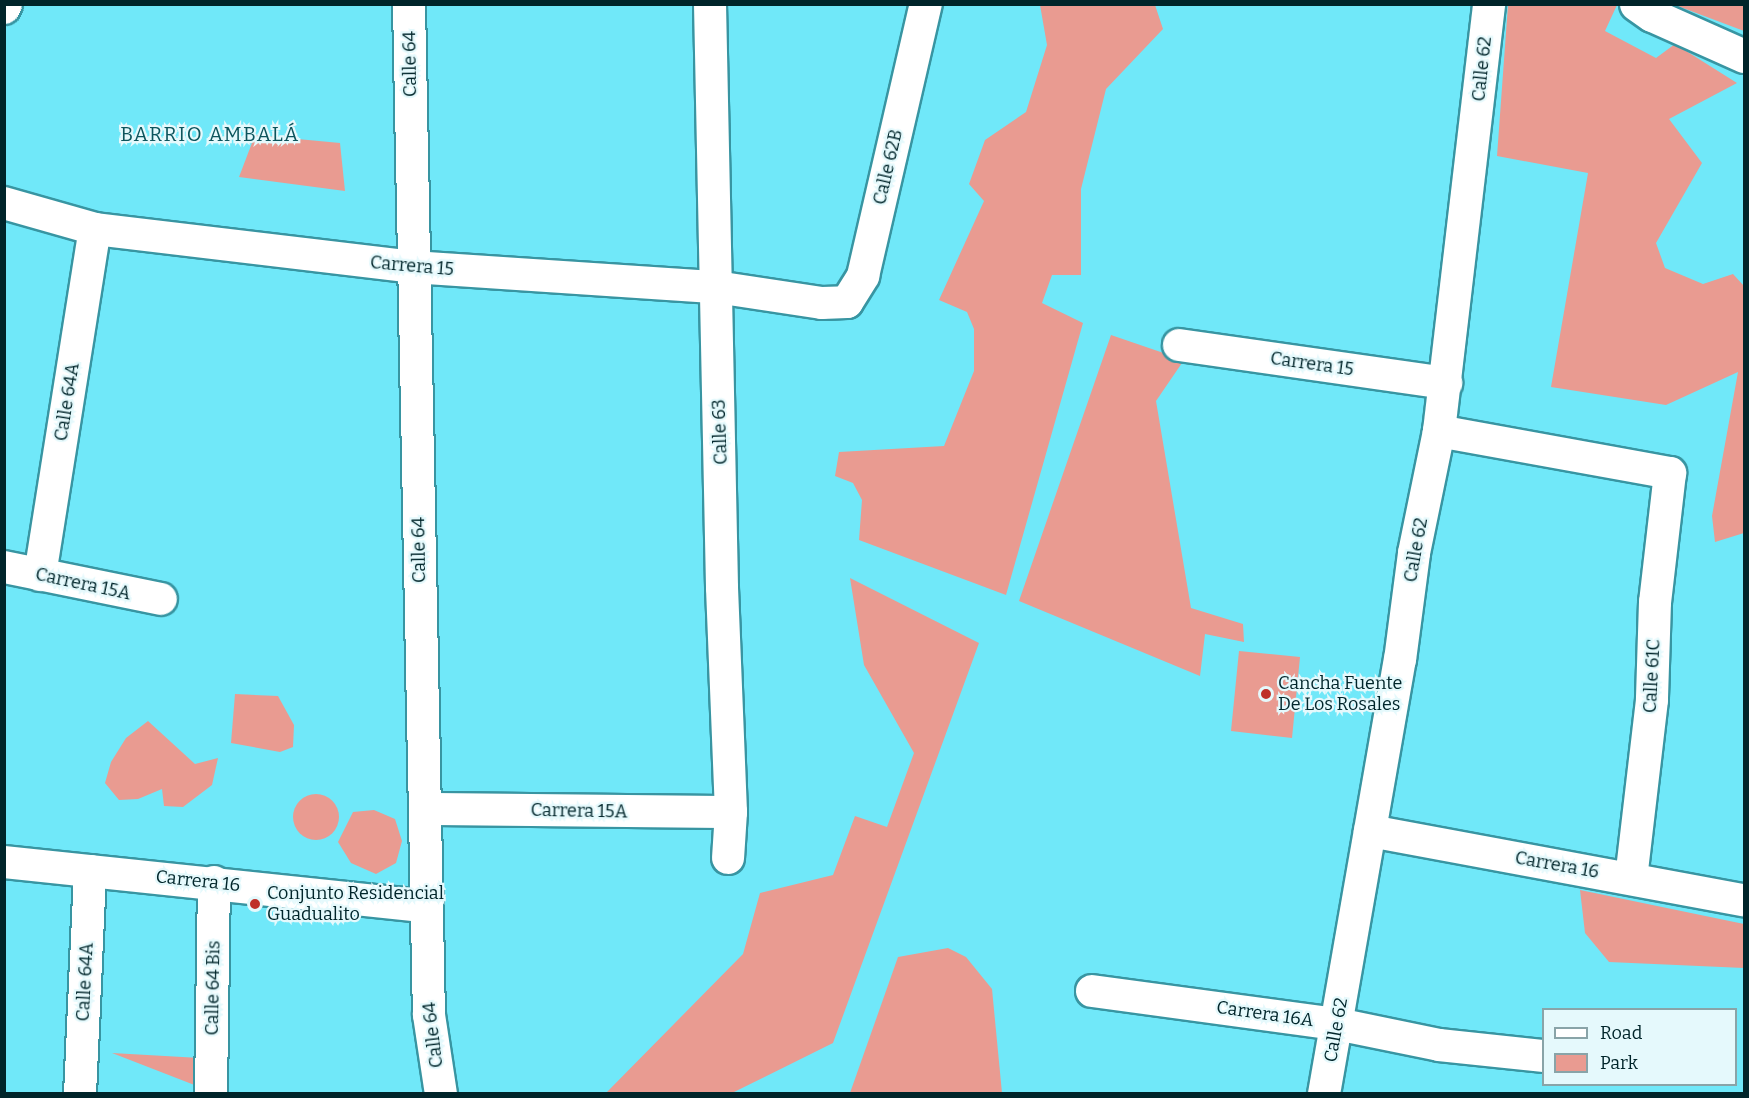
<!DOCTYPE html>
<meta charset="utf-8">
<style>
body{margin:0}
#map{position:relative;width:1749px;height:1098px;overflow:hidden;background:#70e8f9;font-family:Bitter,serif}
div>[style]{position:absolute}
.green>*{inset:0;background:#e99b91}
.round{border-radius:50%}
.roads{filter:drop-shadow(2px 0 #3895a2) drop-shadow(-2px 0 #3895a2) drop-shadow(0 2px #3895a2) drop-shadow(0 -2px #3895a2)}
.minor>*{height:32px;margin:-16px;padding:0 16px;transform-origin:16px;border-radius:16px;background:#fff}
.primary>*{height:33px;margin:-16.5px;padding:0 16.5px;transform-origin:16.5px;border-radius:16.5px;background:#fff}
.dots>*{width:16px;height:16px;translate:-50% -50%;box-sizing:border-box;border:3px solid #e5f9fc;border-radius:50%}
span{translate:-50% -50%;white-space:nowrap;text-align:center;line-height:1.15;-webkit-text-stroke:4.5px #e5f9fc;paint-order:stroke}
.street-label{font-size:18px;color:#00252a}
.poi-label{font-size:18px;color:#00252a}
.left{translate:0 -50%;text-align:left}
.neighbourhood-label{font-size:20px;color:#0c545c;letter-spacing:1.5px}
.frame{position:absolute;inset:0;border:6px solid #00252a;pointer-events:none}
.legend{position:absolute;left:1542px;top:1008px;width:195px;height:78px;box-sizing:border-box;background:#e5f9fc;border:2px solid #89a4a8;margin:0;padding:8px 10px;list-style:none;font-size:18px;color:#00252a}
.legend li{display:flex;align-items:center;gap:12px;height:30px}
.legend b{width:30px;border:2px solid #89a4a8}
</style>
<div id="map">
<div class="green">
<i style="clip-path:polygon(1040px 5px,1155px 5px,1163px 29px,1106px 89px,1081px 189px,1081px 275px,1052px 275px,1042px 303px,1083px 323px,1006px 595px,859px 540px,862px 500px,853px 483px,835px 476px,839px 452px,944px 446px,974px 371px,974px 329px,967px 312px,939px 300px,984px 201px,969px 184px,985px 140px,1026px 112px,1047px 45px)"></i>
<i style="clip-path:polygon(1508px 5px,1617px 5px,1605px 31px,1656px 58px,1675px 44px,1737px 83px,1669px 119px,1702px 163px,1656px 243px,1665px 268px,1703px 284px,1733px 274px,1744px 286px,1744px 533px,1715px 542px,1712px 516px,1738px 372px,1666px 405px,1551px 387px,1588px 173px,1497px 156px)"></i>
<i style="clip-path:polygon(1675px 5px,1744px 5px,1744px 31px)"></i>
<i style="clip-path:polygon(255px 135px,340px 143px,345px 191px,239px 177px)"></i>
<i style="clip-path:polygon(1111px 335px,1184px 360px,1156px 401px,1191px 608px,1243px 624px,1244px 642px,1205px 634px,1200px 676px,1019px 601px)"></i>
<i style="clip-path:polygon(850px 578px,979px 643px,833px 1043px,732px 1093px,606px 1093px,743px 954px,760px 893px,833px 875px,855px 816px,887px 827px,914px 753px,864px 665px)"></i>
<i style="clip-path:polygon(1239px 651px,1300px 657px,1292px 738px,1231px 731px)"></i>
<i style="clip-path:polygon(235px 694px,278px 696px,294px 725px,293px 747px,280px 752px,231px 743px)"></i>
<i style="clip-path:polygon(148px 721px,195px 764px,218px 758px,212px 785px,183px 807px,164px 806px,162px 789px,138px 799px,119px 800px,105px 783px,111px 762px,126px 738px)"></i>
<i class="round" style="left:293px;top:794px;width:46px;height:46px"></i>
<i style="clip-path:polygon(374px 810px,395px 819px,402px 841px,396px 863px,376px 874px,351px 863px,338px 842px,353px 812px)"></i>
<i style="clip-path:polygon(1580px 890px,1744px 924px,1744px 968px,1609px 962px,1585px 933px)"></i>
<i style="clip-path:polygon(948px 948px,966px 957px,992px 989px,1002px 1093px,850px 1093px,898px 957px)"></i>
<i style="clip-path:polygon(112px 1053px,200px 1058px,197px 1086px)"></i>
</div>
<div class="roads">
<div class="minor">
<i style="left:409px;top:4px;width:1011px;rotate:88.87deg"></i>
<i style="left:429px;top:1015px;width:80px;rotate:81.4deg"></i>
<i style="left:710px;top:4px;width:584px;rotate:88.82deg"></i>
<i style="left:722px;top:588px;width:224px;rotate:87.7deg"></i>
<i style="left:731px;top:812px;width:46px;rotate:93.7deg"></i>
<i style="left:4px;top:8px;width:4px;rotate:-63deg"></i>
<i style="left:4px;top:203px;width:95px;rotate:15.9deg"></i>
<i style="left:95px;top:229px;width:319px;rotate:6.8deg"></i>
<i style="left:412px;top:267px;width:305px;rotate:3.8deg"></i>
<i style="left:716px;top:287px;width:107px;rotate:8.6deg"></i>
<i style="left:822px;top:303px;width:25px;rotate:-2deg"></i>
<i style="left:847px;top:302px;width:31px;rotate:-58deg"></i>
<i style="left:863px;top:276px;width:279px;rotate:-77deg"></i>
<i style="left:1179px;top:345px;width:270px;rotate:8.1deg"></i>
<i style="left:1439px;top:431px;width:235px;rotate:10.3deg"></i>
<i style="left:1670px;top:473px;width:130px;rotate:96.6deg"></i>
<i style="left:1655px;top:602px;width:98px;rotate:91.8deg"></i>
<i style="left:1652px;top:700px;width:179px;rotate:96.7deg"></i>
<i style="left:4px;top:567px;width:160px;rotate:11.5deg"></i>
<i style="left:40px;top:575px;width:350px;rotate:-81deg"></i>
<i style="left:427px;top:809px;width:304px;rotate:0.6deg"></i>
<i style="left:1370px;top:831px;width:380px;rotate:10.5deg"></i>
<i style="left:4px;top:862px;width:424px;rotate:6deg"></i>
<i style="left:1092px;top:991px;width:247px;rotate:7.7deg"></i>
<i style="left:1337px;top:1024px;width:104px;rotate:11.6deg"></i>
<i style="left:1439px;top:1045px;width:106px;rotate:6deg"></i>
<i style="left:80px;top:1094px;width:223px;rotate:-87.4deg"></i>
<i style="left:211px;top:1094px;width:212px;rotate:-89.2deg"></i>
<i style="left:1324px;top:1094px;width:441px;rotate:-80.1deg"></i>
<i style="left:1400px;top:660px;width:108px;rotate:-82.5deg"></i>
<i style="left:1414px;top:553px;width:125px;rotate:-78.4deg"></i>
<i style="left:1439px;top:431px;width:430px;rotate:-83.3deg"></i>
</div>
<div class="primary">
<i style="left:1636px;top:4px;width:19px;rotate:35deg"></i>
<i style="left:1652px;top:15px;width:101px;rotate:24deg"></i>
</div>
</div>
<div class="dots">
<i style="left:1266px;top:694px;background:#bf312a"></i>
<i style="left:255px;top:904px;background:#bf312a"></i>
</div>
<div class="street-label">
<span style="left:410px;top:64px;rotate:-91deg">Calle 64</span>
<span style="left:1482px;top:69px;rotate:-84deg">Calle 62</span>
<span style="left:888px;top:167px;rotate:-77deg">Calle 62B</span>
<span style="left:412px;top:266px;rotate:5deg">Carrera 15</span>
<span style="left:1312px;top:364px;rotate:8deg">Carrera 15</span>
<span style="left:67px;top:402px;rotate:-81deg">Calle 64A</span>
<span style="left:720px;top:432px;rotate:-92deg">Calle 63</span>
<span style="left:419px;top:550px;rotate:-91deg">Calle 64</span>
<span style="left:1416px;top:550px;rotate:-80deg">Calle 62</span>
<span style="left:83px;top:584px;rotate:12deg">Carrera 15A</span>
<span style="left:1652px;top:676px;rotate:-87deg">Calle 61C</span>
<span style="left:579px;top:811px;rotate:1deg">Carrera 15A</span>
<span style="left:1557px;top:865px;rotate:10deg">Carrera 16</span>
<span style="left:198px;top:881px;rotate:6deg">Carrera 16</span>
<span style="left:85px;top:982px;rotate:-87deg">Calle 64A</span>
<span style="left:213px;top:988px;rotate:-89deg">Calle 64 Bis</span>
<span style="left:1265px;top:1014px;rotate:8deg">Carrera 16A</span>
<span style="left:1336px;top:1030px;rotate:-80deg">Calle 62</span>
<span style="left:433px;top:1035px;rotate:-97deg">Calle 64</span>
</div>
<div class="poi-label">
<span class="left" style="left:1278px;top:694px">Cancha Fuente<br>De Los Rosales</span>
<span class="left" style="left:267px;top:904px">Conjunto Residencial<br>Guadualito</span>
</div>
<div class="neighbourhood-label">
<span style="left:210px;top:134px">BARRIO AMBALÁ</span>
</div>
<div class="frame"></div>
<ul class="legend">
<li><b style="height:8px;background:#fff"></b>Road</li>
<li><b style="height:16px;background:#e99b91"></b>Park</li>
</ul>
</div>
